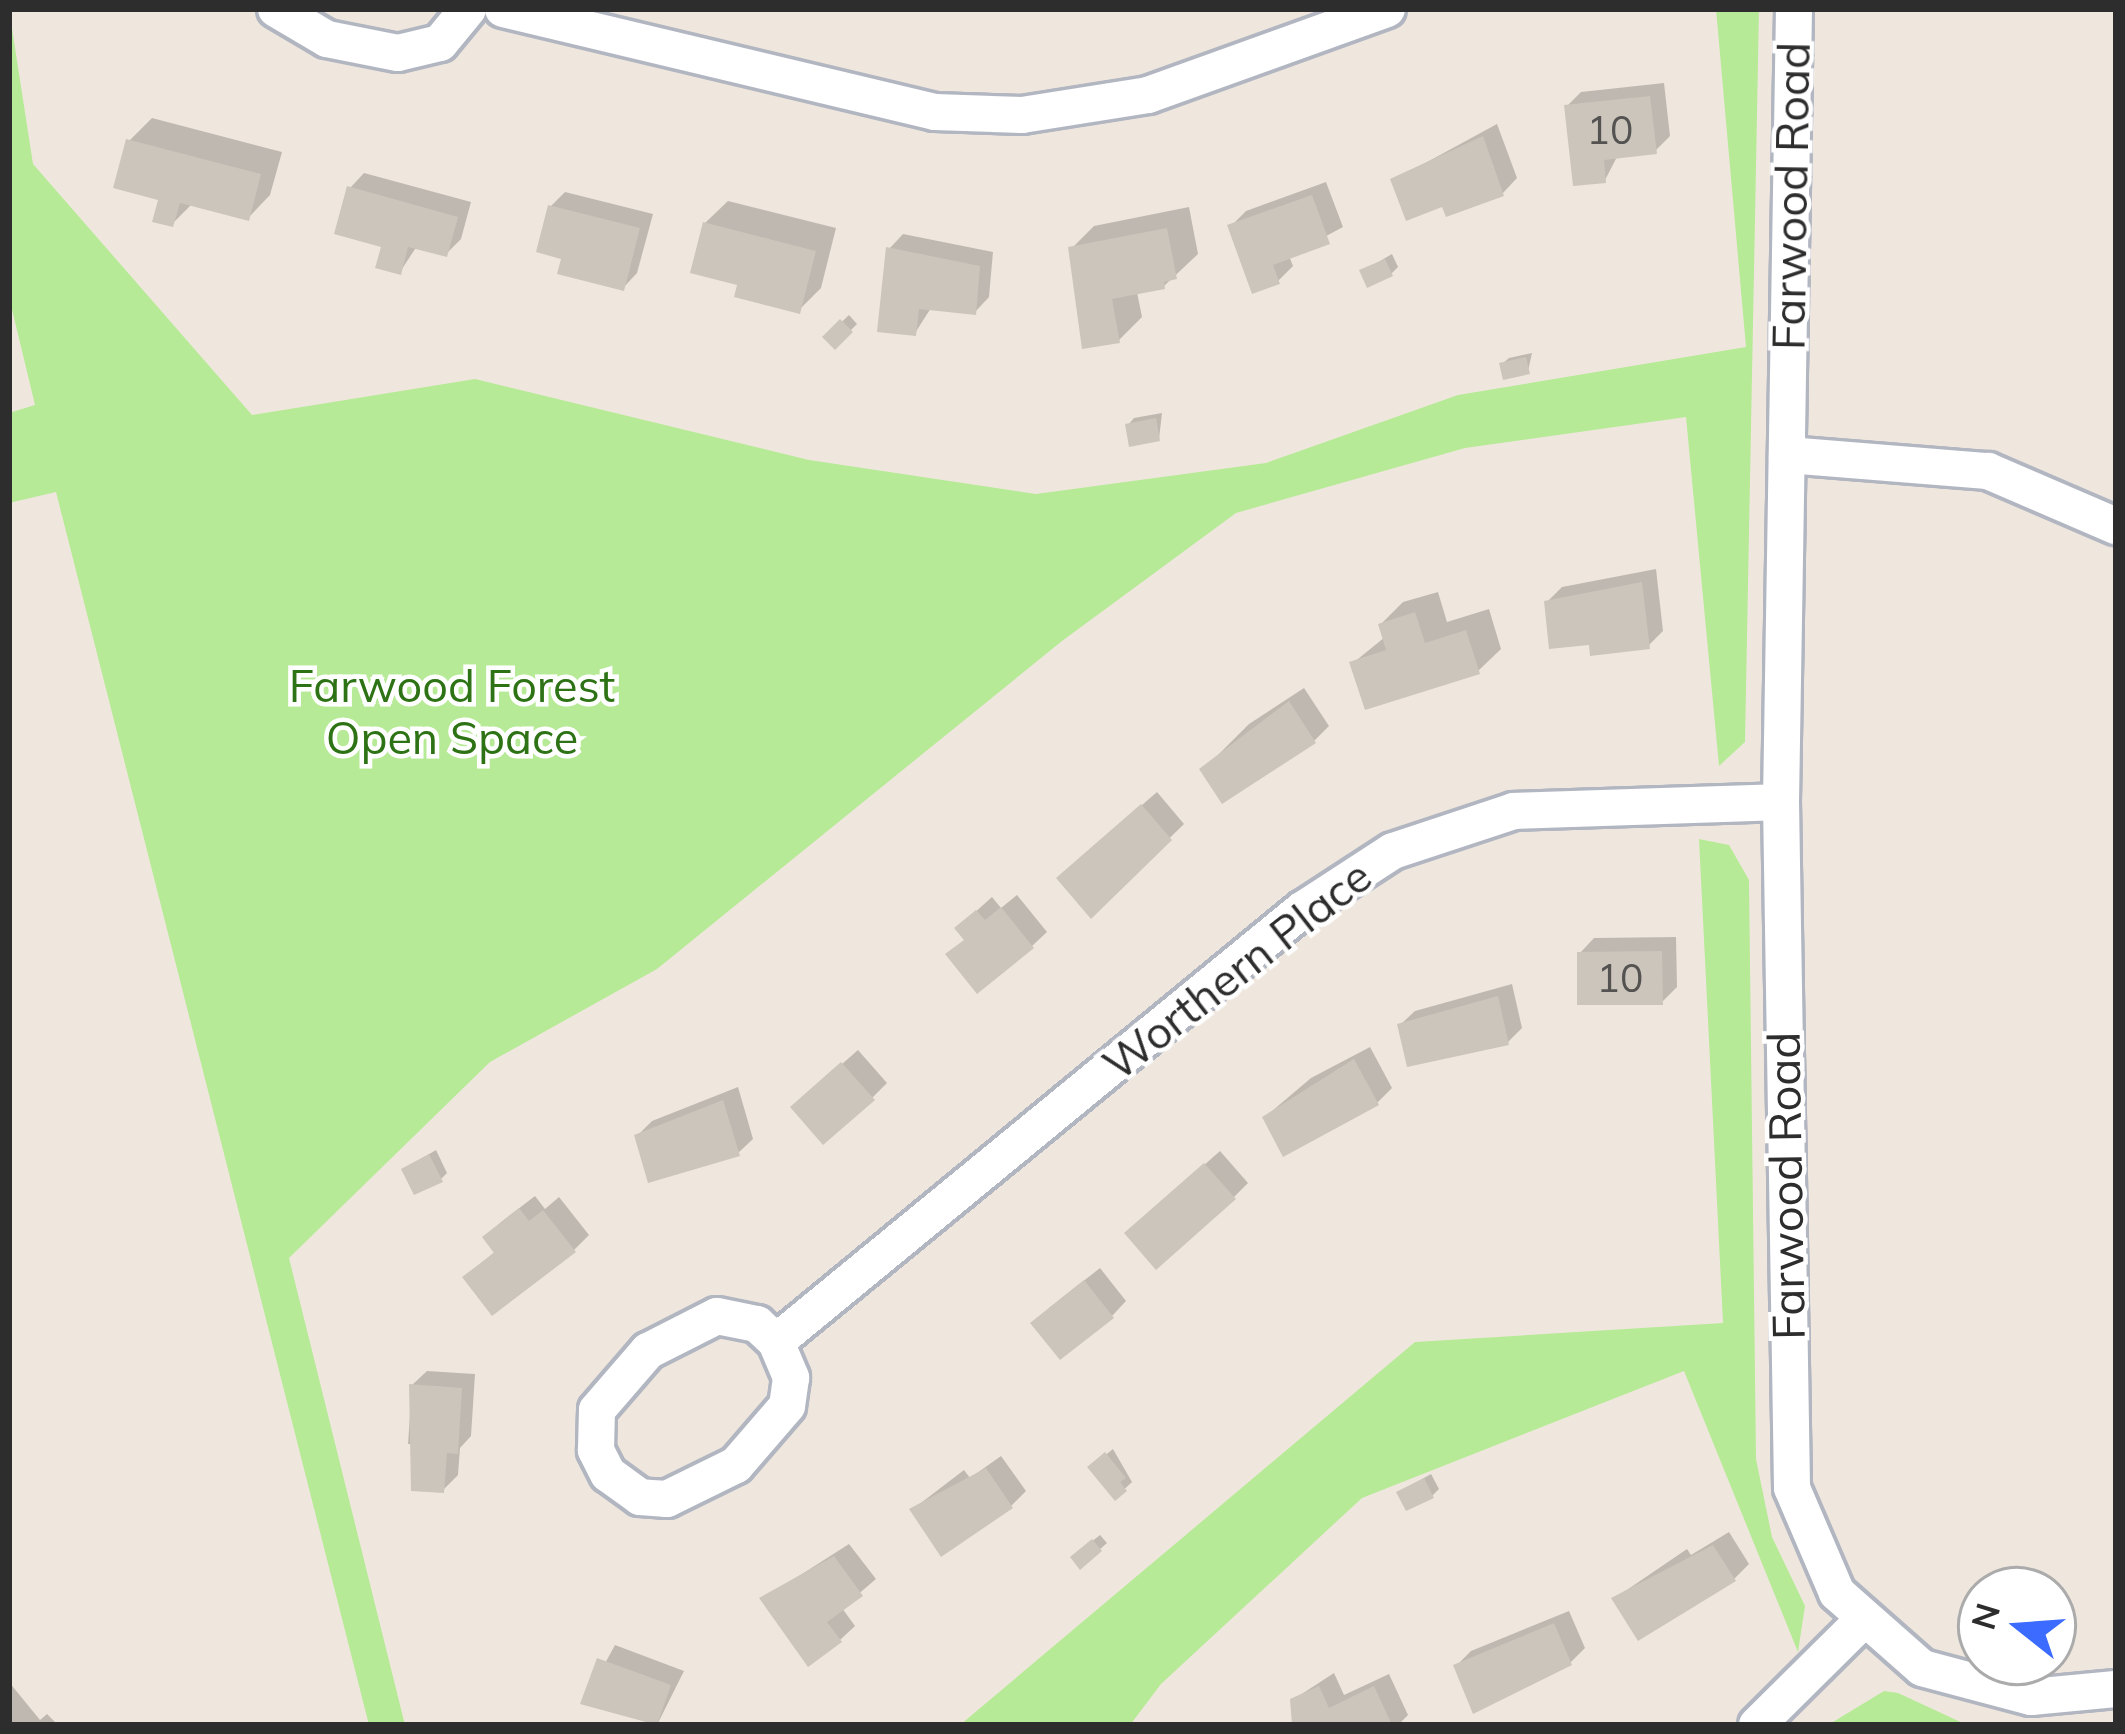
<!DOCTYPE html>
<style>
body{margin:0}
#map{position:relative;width:2125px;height:1734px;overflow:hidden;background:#efe7de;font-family:Mulish,sans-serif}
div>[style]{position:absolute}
.green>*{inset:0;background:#b7ea96}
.shadow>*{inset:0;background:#0003}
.building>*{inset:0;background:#cbc5bc}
.roads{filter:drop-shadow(3px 0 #b2b6c1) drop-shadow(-3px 0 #b2b6c1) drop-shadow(0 3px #b2b6c1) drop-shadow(0 -3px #b2b6c1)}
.minor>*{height:36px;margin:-18px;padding:0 18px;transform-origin:18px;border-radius:18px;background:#fff}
span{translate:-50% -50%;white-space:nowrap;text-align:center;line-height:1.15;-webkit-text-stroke:9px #fff;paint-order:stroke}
.number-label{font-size:39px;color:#545351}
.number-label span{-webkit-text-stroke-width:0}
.street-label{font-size:45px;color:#2d2d2d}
.park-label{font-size:45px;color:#2d7214}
.frame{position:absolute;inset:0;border:12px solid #2d2d2d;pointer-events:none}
.north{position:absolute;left:1957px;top:1566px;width:120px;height:120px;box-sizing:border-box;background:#fff;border:3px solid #ababab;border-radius:50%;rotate:287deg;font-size:33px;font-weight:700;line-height:48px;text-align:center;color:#2d2d2d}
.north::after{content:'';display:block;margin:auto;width:42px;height:54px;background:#3b6bff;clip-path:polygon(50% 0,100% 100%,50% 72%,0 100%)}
</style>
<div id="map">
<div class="green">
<i style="clip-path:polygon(9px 9px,33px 164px,252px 415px,475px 379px,809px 460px,1036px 494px,1266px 463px,1458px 395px,1746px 347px,1716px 9px,1759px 9px,1745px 742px,1719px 766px,1686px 417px,1465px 448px,1236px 513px,1062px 641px,657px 969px,490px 1062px,289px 1258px,405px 1725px,369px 1725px,56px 492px,9px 503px,9px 413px,35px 405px,9px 297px)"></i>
<i style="clip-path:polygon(1699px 839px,1729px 845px,1749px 880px,1756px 1459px,1772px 1537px,1805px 1606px,1798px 1652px,1684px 1371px,1362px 1498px,1161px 1684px,1130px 1725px,960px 1725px,1415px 1342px,1723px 1323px)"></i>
<i style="clip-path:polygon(1884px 1691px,1898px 1693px,1967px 1725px,1828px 1725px)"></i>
</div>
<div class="shadow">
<i style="clip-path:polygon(1664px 83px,1670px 136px,1655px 151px,1618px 155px,1605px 180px,1567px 106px,1581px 92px)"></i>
<i style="clip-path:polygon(152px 118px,282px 152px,270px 195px,248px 218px,193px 203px,172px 224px,129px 141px)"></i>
<i style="clip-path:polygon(1497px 124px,1517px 178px,1503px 193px,1444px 203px,1394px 180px)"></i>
<i style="clip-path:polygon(364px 173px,471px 202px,461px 239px,446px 254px,417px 246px,400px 272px,350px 188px)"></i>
<i style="clip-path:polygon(1326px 182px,1343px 227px,1289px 256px,1293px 266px,1278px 281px,1231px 226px,1246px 211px)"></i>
<i style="clip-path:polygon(565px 192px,653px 214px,637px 273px,623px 288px,565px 257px,551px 206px)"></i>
<i style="clip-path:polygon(728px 201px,836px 228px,821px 288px,799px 310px,741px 283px,705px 223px)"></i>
<i style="clip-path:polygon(1189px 207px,1198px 254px,1164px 286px,1137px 292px,1142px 317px,1119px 340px,1071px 249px,1094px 226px)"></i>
<i style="clip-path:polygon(903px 234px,993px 252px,989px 297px,975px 312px,931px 308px,915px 333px,889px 249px)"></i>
<i style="clip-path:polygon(1392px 254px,1398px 267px,1391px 274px,1363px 271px)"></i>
<i style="clip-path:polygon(849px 315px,857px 324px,835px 346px,826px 337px)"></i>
<i style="clip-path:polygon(1532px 353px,1528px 371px,1502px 364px,1509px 358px)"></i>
<i style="clip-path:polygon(1162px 413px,1159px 439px,1128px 425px,1134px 418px)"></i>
<i style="clip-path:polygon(1656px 569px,1663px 631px,1648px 646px,1591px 642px,1547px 602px,1562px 587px)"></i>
<i style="clip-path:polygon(1438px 592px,1447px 622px,1489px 609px,1501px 649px,1478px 671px,1353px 663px,1385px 637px,1381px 624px,1403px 602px)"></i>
<i style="clip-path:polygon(1304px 688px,1329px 726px,1314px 741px,1203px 770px,1249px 724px)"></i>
<i style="clip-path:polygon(1157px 792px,1184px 824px,1091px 915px,1074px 864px)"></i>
<i style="clip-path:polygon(1017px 895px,1047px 932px,1032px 946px,966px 938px,973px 914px,992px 897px,1001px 908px)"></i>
<i style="clip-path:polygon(1676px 937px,1677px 987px,1662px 1002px,1580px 953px,1594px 938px)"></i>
<i style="clip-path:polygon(1512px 984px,1522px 1028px,1507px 1043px,1400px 1025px,1415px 1011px)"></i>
<i style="clip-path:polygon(1370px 1047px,1392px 1088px,1377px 1103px,1265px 1117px,1311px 1078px)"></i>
<i style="clip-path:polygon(858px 1050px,887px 1083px,872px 1098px,809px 1093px)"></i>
<i style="clip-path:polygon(738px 1087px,753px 1139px,738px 1153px,637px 1136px,652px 1121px)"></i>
<i style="clip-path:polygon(436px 1150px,447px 1173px,441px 1179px,404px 1169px)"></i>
<i style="clip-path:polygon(1220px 1151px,1248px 1183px,1234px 1197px,1143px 1219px)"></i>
<i style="clip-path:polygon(535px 1196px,545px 1209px,559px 1197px,589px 1235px,574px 1250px,481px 1263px,496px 1251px,500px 1223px)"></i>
<i style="clip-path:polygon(1100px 1268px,1126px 1301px,1112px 1316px,1049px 1308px)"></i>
<i style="clip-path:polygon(427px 1371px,475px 1374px,471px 1436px,460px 1448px,458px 1475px,443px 1490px,417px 1444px,408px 1444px,412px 1385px)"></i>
<i style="clip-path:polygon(1113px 1449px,1132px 1482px,1116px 1497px,1091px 1467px)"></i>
<i style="clip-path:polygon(1001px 1456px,1026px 1491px,1011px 1506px,913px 1509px,964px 1470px,970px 1478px)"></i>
<i style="clip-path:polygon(1431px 1474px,1439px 1489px,1432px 1496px,1399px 1492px)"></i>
<i style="clip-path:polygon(1729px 1532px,1749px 1564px,1734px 1579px,1615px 1598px,1687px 1549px,1691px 1555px)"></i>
<i style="clip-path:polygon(1100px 1535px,1107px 1543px,1081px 1566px,1080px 1551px)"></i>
<i style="clip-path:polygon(849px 1544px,876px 1579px,842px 1608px,855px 1626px,840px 1640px,763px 1599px)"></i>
<i style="clip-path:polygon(1569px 1611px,1585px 1648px,1570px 1663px,1456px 1666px,1471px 1651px)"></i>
<i style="clip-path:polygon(615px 1645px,684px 1671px,657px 1725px,584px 1702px)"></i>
<i style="clip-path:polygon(1334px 1673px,1344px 1695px,1389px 1674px,1408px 1715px,1398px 1725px,1296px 1725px,1294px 1699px)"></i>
<i style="clip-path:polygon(9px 1682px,40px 1720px,47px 1714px,58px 1725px,9px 1725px)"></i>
</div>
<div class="building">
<i style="clip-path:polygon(1650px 96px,1657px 154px,1604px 160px,1606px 183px,1573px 186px,1564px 105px)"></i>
<i style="clip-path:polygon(1483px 136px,1504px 196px,1446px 217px,1442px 207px,1406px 221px,1390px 179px)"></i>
<i style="clip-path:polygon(126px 139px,261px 174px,249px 221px,180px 203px,173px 227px,152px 222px,158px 200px,113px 188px)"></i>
<i style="clip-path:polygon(347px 186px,458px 217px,447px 257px,408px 247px,401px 275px,375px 268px,381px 247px,334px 234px)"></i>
<i style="clip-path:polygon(1312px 195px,1330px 244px,1273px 265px,1280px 284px,1252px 294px,1227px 225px)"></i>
<i style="clip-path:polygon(548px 205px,640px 228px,624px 291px,557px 274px,561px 259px,536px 252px)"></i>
<i style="clip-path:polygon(703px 222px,816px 251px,800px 314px,734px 297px,737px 285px,690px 273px)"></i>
<i style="clip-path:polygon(1167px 228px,1177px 279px,1164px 282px,1165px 289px,1112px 299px,1120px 343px,1082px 349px,1068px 247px)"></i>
<i style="clip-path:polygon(886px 247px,980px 266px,976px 315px,919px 309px,916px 336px,877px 332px)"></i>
<i style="clip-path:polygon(1385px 259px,1393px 276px,1367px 288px,1359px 270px)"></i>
<i style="clip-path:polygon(840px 319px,853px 332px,835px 350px,822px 337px)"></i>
<i style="clip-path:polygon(1526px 357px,1530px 374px,1503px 380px,1499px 363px)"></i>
<i style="clip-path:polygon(1156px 418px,1160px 441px,1129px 447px,1125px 424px)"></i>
<i style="clip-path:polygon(1642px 582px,1650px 649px,1590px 656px,1589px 645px,1549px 649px,1544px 601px)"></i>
<i style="clip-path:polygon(1415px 612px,1425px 643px,1466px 630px,1480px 674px,1365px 710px,1349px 662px,1386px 650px,1378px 624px)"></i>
<i style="clip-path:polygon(1289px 701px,1316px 743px,1222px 804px,1199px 769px)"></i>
<i style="clip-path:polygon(1141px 804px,1172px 840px,1091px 919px,1056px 878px)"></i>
<i style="clip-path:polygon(1001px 907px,1034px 948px,977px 994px,945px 954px,964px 940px,954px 928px,976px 910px,985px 920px)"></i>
<i style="clip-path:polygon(1662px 951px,1663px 1005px,1577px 1005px,1577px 952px)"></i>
<i style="clip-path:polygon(1498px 996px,1509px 1045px,1407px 1067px,1397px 1024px)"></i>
<i style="clip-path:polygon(1354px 1059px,1379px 1105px,1283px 1157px,1262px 1117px)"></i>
<i style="clip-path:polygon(841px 1062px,875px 1100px,823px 1145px,790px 1107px)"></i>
<i style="clip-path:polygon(723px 1100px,740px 1156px,648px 1183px,634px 1135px)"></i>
<i style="clip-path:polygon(429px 1154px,443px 1182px,414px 1195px,401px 1169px)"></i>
<i style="clip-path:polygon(1204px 1163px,1236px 1199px,1156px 1270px,1124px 1233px)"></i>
<i style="clip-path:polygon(519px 1208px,529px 1221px,543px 1210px,576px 1252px,492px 1316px,462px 1277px,494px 1253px,482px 1237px)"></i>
<i style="clip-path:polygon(1084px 1280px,1114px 1318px,1060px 1360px,1030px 1323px)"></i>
<i style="clip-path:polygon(409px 1384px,462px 1388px,458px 1454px,447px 1453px,444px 1493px,411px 1491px)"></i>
<i style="clip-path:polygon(1105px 1452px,1126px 1478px,1120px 1482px,1127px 1491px,1115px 1501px,1087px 1467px)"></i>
<i style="clip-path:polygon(986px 1468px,1013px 1508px,941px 1557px,909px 1509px)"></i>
<i style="clip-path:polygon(1424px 1478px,1434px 1498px,1406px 1511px,1396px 1492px)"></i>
<i style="clip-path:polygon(1092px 1539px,1102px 1551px,1080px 1570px,1070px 1557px)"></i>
<i style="clip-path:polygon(1713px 1545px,1736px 1581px,1638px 1641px,1611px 1598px)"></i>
<i style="clip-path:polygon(834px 1556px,863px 1596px,827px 1622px,842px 1642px,808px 1667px,759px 1598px)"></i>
<i style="clip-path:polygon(1554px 1623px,1572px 1665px,1473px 1714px,1453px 1665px)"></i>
<i style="clip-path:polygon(597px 1658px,671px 1685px,657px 1725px,580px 1704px)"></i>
<i style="clip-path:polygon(1319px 1686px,1329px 1708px,1374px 1686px,1392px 1725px,1292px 1725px,1290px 1699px)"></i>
</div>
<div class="roads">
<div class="minor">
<i style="left:276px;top:9px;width:59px;rotate:30.5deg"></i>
<i style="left:327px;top:39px;width:72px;rotate:11.2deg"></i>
<i style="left:398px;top:53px;width:43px;rotate:-13.4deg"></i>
<i style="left:440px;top:43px;width:44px;rotate:-50.5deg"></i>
<i style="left:503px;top:9px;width:444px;rotate:13.4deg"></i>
<i style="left:935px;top:112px;width:87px;rotate:2deg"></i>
<i style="left:1022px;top:115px;width:128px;rotate:-9deg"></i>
<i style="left:1148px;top:95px;width:254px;rotate:-19.8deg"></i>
<i style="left:1794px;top:9px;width:793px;rotate:90.94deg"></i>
<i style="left:1781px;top:802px;width:686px;rotate:89.08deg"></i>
<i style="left:1792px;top:1488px;width:114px;rotate:66.8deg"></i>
<i style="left:1837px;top:1593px;width:113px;rotate:41.4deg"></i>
<i style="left:1922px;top:1668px;width:113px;rotate:14.9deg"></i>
<i style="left:2031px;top:1697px;width:85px;rotate:-5.4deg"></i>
<i style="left:1787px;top:455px;width:202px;rotate:4.6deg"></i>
<i style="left:1988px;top:471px;width:139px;rotate:23.3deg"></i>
<i style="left:776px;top:1342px;width:39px;rotate:67deg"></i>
<i style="left:791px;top:1378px;width:28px;rotate:98deg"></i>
<i style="left:787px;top:1406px;width:78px;rotate:130.8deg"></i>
<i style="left:736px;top:1465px;width:77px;rotate:153.8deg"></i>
<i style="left:667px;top:1499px;width:27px;rotate:-176deg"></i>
<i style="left:640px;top:1497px;width:39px;rotate:-144deg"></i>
<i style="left:608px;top:1474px;width:27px;rotate:-117deg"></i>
<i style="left:596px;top:1450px;width:40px;rotate:-88.6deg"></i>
<i style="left:597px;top:1410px;width:78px;rotate:-49.2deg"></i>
<i style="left:648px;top:1351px;width:77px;rotate:-26.9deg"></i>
<i style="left:717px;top:1316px;width:41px;rotate:11.3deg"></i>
<i style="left:757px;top:1324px;width:26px;rotate:43deg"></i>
<i style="left:776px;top:1342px;width:681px;rotate:-39.4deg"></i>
<i style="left:1302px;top:910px;width:108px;rotate:-33deg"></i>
<i style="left:1393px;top:851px;width:127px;rotate:-18.3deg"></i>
<i style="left:1514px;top:811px;width:267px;rotate:-1.9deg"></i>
<i style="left:1757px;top:1725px;width:146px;rotate:-44.7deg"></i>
</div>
</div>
<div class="number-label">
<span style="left:1610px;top:130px">10</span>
<span style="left:1620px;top:978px">10</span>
</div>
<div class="street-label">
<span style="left:1791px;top:196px;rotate:-89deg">Farwood Road</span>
<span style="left:1237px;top:970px;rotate:-38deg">Worthern Place</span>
<span style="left:1786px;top:1186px;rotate:-91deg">Farwood Road</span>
</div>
<div class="park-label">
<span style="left:452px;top:712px">Farwood Forest<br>Open Space</span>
</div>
<div class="frame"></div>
<div class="north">N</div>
</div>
